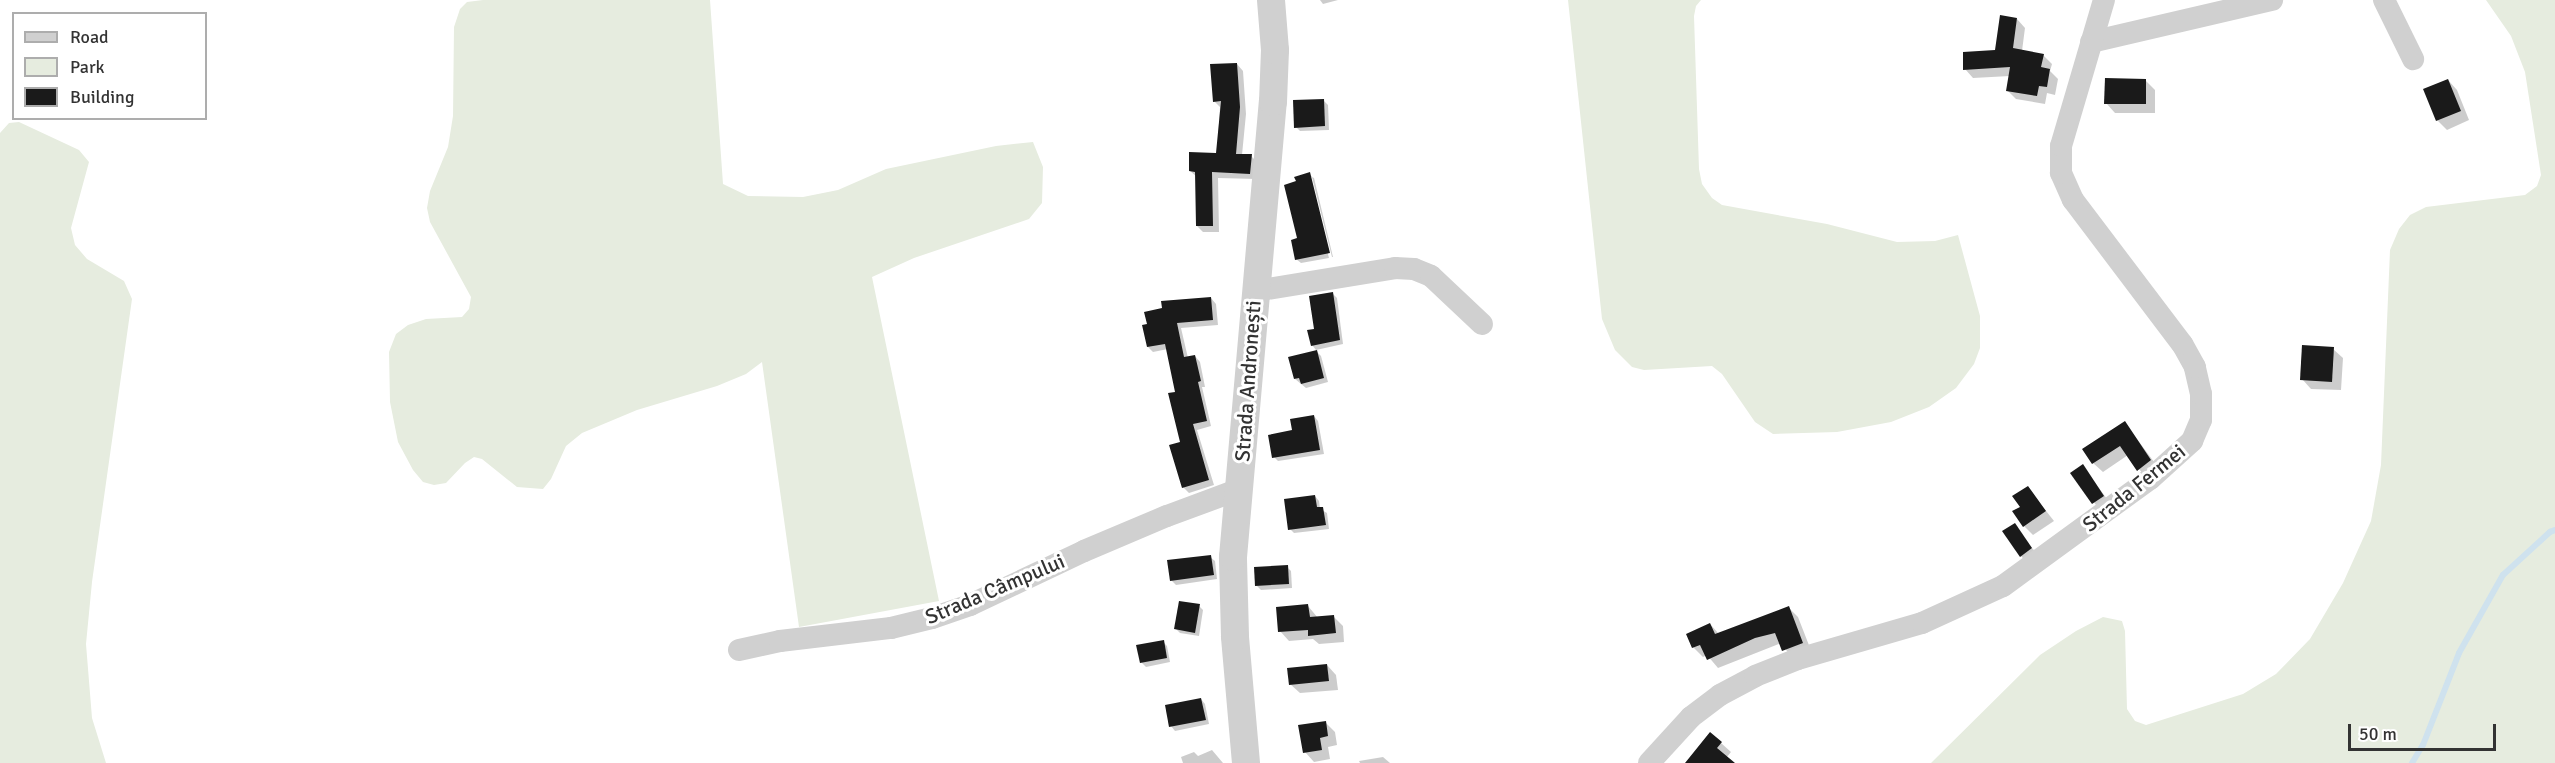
<!DOCTYPE html>
<meta charset="utf-8">
<style>
body{margin:0}
#map{position:relative;width:2555px;height:763px;overflow:hidden;background:#fff;font-family:Signika,sans-serif}
div>[style]{position:absolute}
.green>*{inset:0;background:#e6ecdf}
.shadow>*{inset:0;background:#0003}
.stream>*{height:6px;margin:-3px;padding:0 3px;transform-origin:3px;border-radius:3px;background:#cfe2ee}
.building>*{inset:0;background:#1a1a1a}
.minor>*{height:22px;margin:-11px;padding:0 11px;transform-origin:11px;border-radius:11px;background:#d0d0d0}
.tertiary>*{height:28px;margin:-14px;padding:0 14px;transform-origin:14px;border-radius:14px;background:#d0d0d0}
span{translate:-50% -50%;white-space:nowrap;text-align:center;line-height:1.15;-webkit-text-stroke:6px #fff;paint-order:stroke}
.street-label{font-size:21px;color:#333}
.legend{position:absolute;left:12px;top:12px;width:195px;height:108px;box-sizing:border-box;background:#fff;border:2px solid #adadad;margin:0;padding:8px 10px;list-style:none;font-size:18px;color:#333}
.legend li{display:flex;align-items:center;gap:12px;height:30px}
.legend b{width:30px;border:2px solid #adadad}
.scale{position:absolute;left:2348px;top:724px;width:148px;height:27px;box-sizing:border-box;border:3px solid #333;border-top:0;padding-left:8px;font-size:18px;line-height:21px;white-space:nowrap;color:#333;-webkit-text-stroke:4px #fff;paint-order:stroke}
</style>
<div id="map">
<div class="green">
<i style="clip-path:polygon(483px 0,710px 0,723px 184px,748px 196px,803px 197px,838px 190px,886px 169px,996px 146px,1033px 142px,1043px 167px,1042px 203px,1029px 219px,914px 258px,872px 277px,939px 601px,799px 627px,762px 362px,746px 374px,717px 386px,637px 410px,582px 433px,566px 446px,551px 479px,543px 489px,517px 487px,482px 459px,474px 457px,465px 463px,446px 483px,434px 485px,423px 482px,413px 470px,398px 442px,390px 402px,389px 352px,396px 334px,408px 325px,426px 319px,462px 317px,469px 309px,471px 297px,430px 222px,427px 208px,430px 191px,448px 147px,453px 116px,454px 27px,460px 9px,467px 2px)"></i>
<i style="clip-path:polygon(1568px 0,1701px 0,1696px 6px,1694px 16px,1699px 169px,1702px 184px,1712px 198px,1722px 205px,1827px 224px,1897px 242px,1935px 241px,1958px 235px,1980px 316px,1980px 348px,1974px 364px,1956px 388px,1929px 407px,1891px 422px,1837px 432px,1773px 434px,1755px 422px,1722px 374px,1712px 366px,1644px 370px,1632px 367px,1615px 350px,1602px 319px)"></i>
<i style="clip-path:polygon(2486px 0,2555px 0,2555px 763px,1931px 763px,2040px 655px,2076px 631px,2103px 617px,2122px 621px,2125px 631px,2127px 709px,2135px 721px,2146px 725px,2243px 694px,2276px 674px,2310px 639px,2343px 583px,2371px 521px,2381px 465px,2390px 250px,2399px 229px,2410px 215px,2426px 207px,2525px 195px,2537px 186px,2541px 175px,2525px 72px,2511px 36px)"></i>
<i style="clip-path:polygon(19px 122px,79px 150px,89px 162px,71px 228px,75px 245px,87px 259px,124px 281px,132px 299px,92px 582px,86px 644px,92px 718px,106px 763px,0 763px,0 133px,9px 123px)"></i>
</div>
<div class="shadow">
<i style="clip-path:polygon(1320px 0,1338px 0,1323px 4px)"></i>
<i style="clip-path:polygon(2017px 19px,2025px 28px,2022px 51px,2043px 55px,2052px 64px,2050px 71px,2058px 79px,2055px 95px,2047px 93px,2045px 104px,2016px 99px,2007px 90px,2010px 76px,1973px 78px,1965px 69px,1996px 51px)"></i>
<i style="clip-path:polygon(1237px 64px,1243px 71px,1246px 114px,1242px 155px,1251px 156px,1257px 162px,1256px 179px,1218px 178px,1219px 232px,1203px 232px,1197px 226px,1197px 177px,1190px 171px,1217px 155px,1220px 107px,1214px 101px)"></i>
<i style="clip-path:polygon(2145px 80px,2155px 90px,2155px 113px,2115px 113px,2106px 103px)"></i>
<i style="clip-path:polygon(2448px 80px,2457px 90px,2469px 120px,2447px 130px,2437px 120px)"></i>
<i style="clip-path:polygon(1323px 100px,1328px 105px,1329px 130px,1300px 131px,1296px 127px)"></i>
<i style="clip-path:polygon(1309px 174px,1312px 177px,1309px 177px,1329px 258px,1301px 263px,1296px 259px,1299px 239px,1297px 182px)"></i>
<i style="clip-path:polygon(1312px 177px,1314px 178px,1333px 257px,1332px 257px)"></i>
<i style="clip-path:polygon(1332px 293px,1337px 298px,1343px 344px,1316px 350px,1312px 345px,1316px 330px)"></i>
<i style="clip-path:polygon(1211px 298px,1216px 304px,1218px 325px,1181px 328px,1188px 358px,1195px 356px,1200px 362px,1205px 387px,1202px 387px,1211px 426px,1197px 430px,1214px 485px,1189px 493px,1183px 487px,1177px 393px,1168px 349px,1153px 352px,1148px 347px,1144px 326px)"></i>
<i style="clip-path:polygon(2333px 349px,2343px 358px,2341px 390px,2311px 389px,2302px 379px)"></i>
<i style="clip-path:polygon(1317px 352px,1321px 356px,1328px 382px,1306px 388px,1295px 379px)"></i>
<i style="clip-path:polygon(1314px 416px,1318px 421px,1324px 454px,1278px 461px,1274px 457px,1294px 432px)"></i>
<i style="clip-path:polygon(2125px 423px,2160px 470px,2147px 479px,2128px 455px,2103px 472px,2093px 463px)"></i>
<i style="clip-path:polygon(2083px 466px,2112px 506px,2102px 513px,2072px 473px)"></i>
<i style="clip-path:polygon(2028px 488px,2054px 521px,2033px 535px,2024px 526px,2022px 507px)"></i>
<i style="clip-path:polygon(1315px 496px,1319px 501px,1320px 509px,1327px 513px,1329px 529px,1294px 533px,1290px 529px)"></i>
<i style="clip-path:polygon(2014px 525px,2040px 558px,2030px 566px,2021px 556px)"></i>
<i style="clip-path:polygon(1210px 557px,1215px 561px,1217px 579px,1176px 585px,1171px 580px)"></i>
<i style="clip-path:polygon(1287px 567px,1291px 571px,1292px 588px,1261px 590px,1256px 585px)"></i>
<i style="clip-path:polygon(1199px 606px,1203px 610px,1199px 636px,1180px 633px,1176px 629px)"></i>
<i style="clip-path:polygon(1308px 606px,1318px 618px,1333px 616px,1343px 626px,1344px 642px,1319px 644px,1313px 639px,1289px 641px,1280px 631px)"></i>
<i style="clip-path:polygon(1789px 608px,1798px 617px,1812px 653px,1793px 659px,1781px 643px,1718px 668px,1707px 655px,1703px 657px,1693px 647px,1710px 624px,1719px 634px)"></i>
<i style="clip-path:polygon(1163px 642px,1167px 646px,1170px 662px,1146px 667px,1141px 662px)"></i>
<i style="clip-path:polygon(1327px 665px,1336px 675px,1338px 690px,1300px 693px,1290px 684px)"></i>
<i style="clip-path:polygon(1201px 699px,1205px 704px,1209px 724px,1175px 731px,1171px 726px)"></i>
<i style="clip-path:polygon(1325px 722px,1335px 732px,1337px 745px,1328px 747px,1330px 759px,1314px 762px,1305px 752px)"></i>
<i style="clip-path:polygon(1721px 743px,1731px 752px,1726px 758px,1732px 763px,1687px 763px)"></i>
<i style="clip-path:polygon(1212px 750px,1223px 763px,1183px 763px,1181px 757px,1194px 752px,1198px 756px)"></i>
<i style="clip-path:polygon(1383px 757px,1390px 763px,1360px 763px,1359px 761px)"></i>
</div>
<div class="stream">
<i style="left:2412px;top:763px;width:21px;rotate:-59deg"></i>
<i style="left:2423px;top:745px;width:99px;rotate:-68.6deg"></i>
<i style="left:2459px;top:653px;width:90px;rotate:-60.6deg"></i>
<i style="left:2503px;top:575px;width:64px;rotate:-42.5deg"></i>
<i style="left:2550px;top:532px;width:5px;rotate:-22deg"></i>
</div>
<div class="building">
<i style="clip-path:polygon(2000px 15px,2017px 18px,2013px 48px,2044px 54px,2041px 67px,2050px 69px,2047px 87px,2039px 86px,2037px 96px,2006px 91px,2010px 67px,1963px 70px,1963px 52px,1995px 50px)"></i>
<i style="clip-path:polygon(1237px 63px,1240px 107px,1236px 154px,1252px 154px,1250px 174px,1212px 172px,1213px 226px,1196px 226px,1195px 172px,1189px 171px,1189px 152px,1216px 153px,1221px 101px,1213px 102px,1210px 64px)"></i>
<i style="clip-path:polygon(2105px 78px,2146px 79px,2146px 104px,2104px 104px)"></i>
<i style="clip-path:polygon(2448px 79px,2461px 111px,2436px 121px,2423px 89px)"></i>
<i style="clip-path:polygon(1324px 99px,1325px 126px,1294px 128px,1293px 100px)"></i>
<i style="clip-path:polygon(1310px 172px,1330px 253px,1295px 260px,1291px 240px,1297px 238px,1284px 185px,1296px 181px,1294px 177px)"></i>
<i style="clip-path:polygon(1333px 292px,1340px 340px,1311px 346px,1307px 330px,1314px 329px,1309px 296px)"></i>
<i style="clip-path:polygon(1211px 297px,1213px 320px,1177px 323px,1184px 357px,1195px 355px,1201px 381px,1198px 382px,1207px 421px,1193px 424px,1209px 480px,1182px 488px,1169px 445px,1180px 442px,1168px 393px,1175px 392px,1165px 344px,1147px 347px,1142px 325px,1147px 324px,1144px 312px,1162px 308px,1161px 301px)"></i>
<i style="clip-path:polygon(2302px 345px,2334px 347px,2332px 382px,2300px 380px)"></i>
<i style="clip-path:polygon(1317px 350px,1324px 378px,1301px 384px,1299px 378px,1294px 379px,1288px 357px)"></i>
<i style="clip-path:polygon(1314px 415px,1320px 450px,1272px 458px,1268px 435px,1292px 430px,1290px 419px)"></i>
<i style="clip-path:polygon(2125px 421px,2151px 460px,2137px 471px,2120px 446px,2092px 464px,2082px 449px)"></i>
<i style="clip-path:polygon(2083px 464px,2104px 496px,2092px 504px,2070px 473px)"></i>
<i style="clip-path:polygon(2028px 486px,2046px 511px,2023px 527px,2012px 511px,2020px 507px,2012px 496px)"></i>
<i style="clip-path:polygon(1315px 495px,1317px 507px,1323px 507px,1326px 525px,1288px 530px,1284px 499px)"></i>
<i style="clip-path:polygon(2015px 523px,2032px 548px,2020px 557px,2002px 531px)"></i>
<i style="clip-path:polygon(1211px 555px,1214px 575px,1170px 581px,1167px 560px)"></i>
<i style="clip-path:polygon(1288px 565px,1289px 584px,1255px 586px,1254px 567px)"></i>
<i style="clip-path:polygon(1179px 601px,1200px 604px,1195px 633px,1174px 629px)"></i>
<i style="clip-path:polygon(1308px 604px,1310px 617px,1334px 615px,1336px 633px,1308px 636px,1308px 630px,1278px 632px,1276px 607px)"></i>
<i style="clip-path:polygon(1789px 606px,1803px 643px,1782px 651px,1775px 633px,1755px 638px,1707px 660px,1700px 645px,1692px 648px,1686px 634px,1710px 623px,1715px 634px)"></i>
<i style="clip-path:polygon(1164px 640px,1167px 658px,1140px 663px,1136px 645px)"></i>
<i style="clip-path:polygon(1327px 664px,1329px 681px,1289px 685px,1287px 668px)"></i>
<i style="clip-path:polygon(1201px 698px,1206px 720px,1169px 727px,1165px 705px)"></i>
<i style="clip-path:polygon(1326px 721px,1328px 736px,1320px 738px,1322px 750px,1303px 753px,1298px 725px)"></i>
<i style="clip-path:polygon(1710px 732px,1722px 742px,1717px 748px,1735px 763px,1685px 763px)"></i>
</div>
<div class="minor">
<i style="left:2384px;top:0;width:66px;rotate:63.8deg"></i>
<i style="left:2091px;top:42px;width:186px;rotate:-13.1deg"></i>
<i style="left:1255px;top:291px;width:142px;rotate:-9.3deg"></i>
<i style="left:1395px;top:268px;width:19px;rotate:3deg"></i>
<i style="left:1414px;top:269px;width:18px;rotate:22deg"></i>
<i style="left:1431px;top:276px;width:70px;rotate:43.3deg"></i>
<i style="left:739px;top:650px;width:42px;rotate:-12.4deg"></i>
<i style="left:780px;top:641px;width:112px;rotate:-6.7deg"></i>
<i style="left:891px;top:628px;width:42px;rotate:-13.7deg"></i>
<i style="left:932px;top:618px;width:40px;rotate:-18.9deg"></i>
<i style="left:970px;top:605px;width:126px;rotate:-25.3deg"></i>
<i style="left:1084px;top:551px;width:90px;rotate:-22.9deg"></i>
<i style="left:1167px;top:516px;width:78px;rotate:-20.3deg"></i>
<i style="left:1649px;top:763px;width:62px;rotate:-47.6deg"></i>
<i style="left:1691px;top:717px;width:36px;rotate:-37deg"></i>
<i style="left:1720px;top:695px;width:40px;rotate:-28deg"></i>
<i style="left:1755px;top:676px;width:46px;rotate:-21.6deg"></i>
<i style="left:1798px;top:659px;width:129px;rotate:-16.2deg"></i>
<i style="left:1922px;top:623px;width:89px;rotate:-24.6deg"></i>
<i style="left:2003px;top:586px;width:182px;rotate:-36.1deg"></i>
<i style="left:2150px;top:479px;width:57px;rotate:-42.1deg"></i>
<i style="left:2192px;top:441px;width:23px;rotate:-67deg"></i>
<i style="left:2201px;top:420px;width:26px;rotate:-90deg"></i>
<i style="left:2201px;top:394px;width:28px;rotate:-103deg"></i>
<i style="left:2195px;top:367px;width:26px;rotate:-119deg"></i>
<i style="left:2182px;top:344px;width:181px;rotate:-127.1deg"></i>
<i style="left:2073px;top:200px;width:30px;rotate:-114deg"></i>
<i style="left:2061px;top:173px;width:27px;rotate:-90deg"></i>
<i style="left:2061px;top:146px;width:152px;rotate:-73.6deg"></i>
</div>
<div class="tertiary">
<i style="left:1246px;top:763px;width:127px;rotate:-95deg"></i>
<i style="left:1235px;top:636px;width:79px;rotate:-91.5deg"></i>
<i style="left:1233px;top:557px;width:457px;rotate:-85deg"></i>
<i style="left:1273px;top:102px;width:52px;rotate:-87.8deg"></i>
<i style="left:1275px;top:50px;width:50px;rotate:-94.6deg"></i>
</div>
<div class="street-label">
<span style="left:1248px;top:381px;rotate:-86deg">Strada Andronești</span>
<span style="left:2134px;top:488px;rotate:-39deg">Strada Fermei</span>
<span style="left:995px;top:589px;rotate:-23deg">Strada Câmpului</span>
</div>
<ul class="legend">
<li><b style="height:8px;background:#d0d0d0"></b>Road</li>
<li><b style="height:16px;background:#e6ecdf"></b>Park</li>
<li><b style="height:16px;background:#1a1a1a"></b>Building</li>
</ul>
<div class="scale">50 m</div>
</div>
